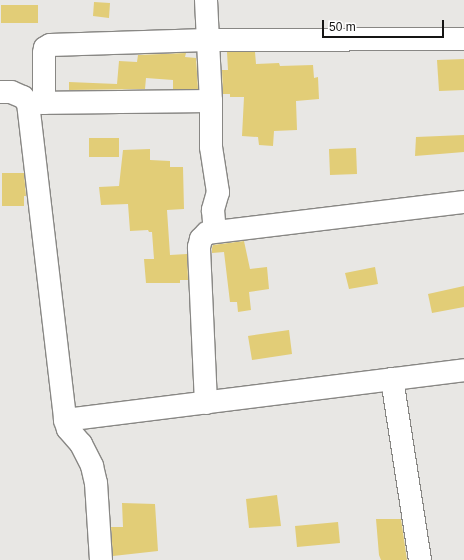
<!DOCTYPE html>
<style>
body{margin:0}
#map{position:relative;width:464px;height:560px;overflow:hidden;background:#e8e7e4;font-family:Arial,sans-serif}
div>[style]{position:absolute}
.building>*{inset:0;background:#e2cd77}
.roads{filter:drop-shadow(1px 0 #888784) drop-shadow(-1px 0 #888784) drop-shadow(0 1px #888784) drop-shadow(0 -1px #888784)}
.minor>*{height:22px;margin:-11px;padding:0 11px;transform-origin:11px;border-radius:11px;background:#fff}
span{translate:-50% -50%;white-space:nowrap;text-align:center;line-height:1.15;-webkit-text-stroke:3px #fff;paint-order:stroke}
.scale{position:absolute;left:322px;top:20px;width:122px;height:18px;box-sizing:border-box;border:2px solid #151514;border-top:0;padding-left:5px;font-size:12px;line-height:14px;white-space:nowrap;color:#151514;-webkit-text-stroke:3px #fff;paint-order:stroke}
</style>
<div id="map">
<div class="building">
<i style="clip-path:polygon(94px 2px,110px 3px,109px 18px,93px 16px)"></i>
<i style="clip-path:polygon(1px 5px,38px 5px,38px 23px,1px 23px)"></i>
<i style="clip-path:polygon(227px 52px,255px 52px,256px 64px,279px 63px,280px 66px,313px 65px,314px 78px,318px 77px,319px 99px,296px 101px,297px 130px,274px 131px,273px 146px,259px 145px,258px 137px,242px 136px,244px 97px,230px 97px,230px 94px,223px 94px,222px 70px,228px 70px)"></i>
<i style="clip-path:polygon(186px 53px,185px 57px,196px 58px,198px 89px,173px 89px,173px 80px,146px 78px,145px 89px,69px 90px,69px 82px,117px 84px,119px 61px,137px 62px,138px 55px)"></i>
<i style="clip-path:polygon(464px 59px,464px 90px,439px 91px,437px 60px)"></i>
<i style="clip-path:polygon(464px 135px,464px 152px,415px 156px,416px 137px)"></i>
<i style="clip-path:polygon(89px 138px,119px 138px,119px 157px,89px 157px)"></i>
<i style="clip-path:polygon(356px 148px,357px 174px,330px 175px,329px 149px)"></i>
<i style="clip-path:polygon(150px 149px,150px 160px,170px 161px,170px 167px,183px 167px,184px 209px,167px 210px,170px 255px,187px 254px,188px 280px,180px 280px,180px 283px,146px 283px,144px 259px,154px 259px,152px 232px,149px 232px,148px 230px,130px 231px,128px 204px,101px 205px,99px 187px,119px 186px,123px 150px)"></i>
<i style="clip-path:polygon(2px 173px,24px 173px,26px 196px,24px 196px,24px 206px,2px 206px)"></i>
<i style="clip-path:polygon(244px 241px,250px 269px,267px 267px,269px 289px,249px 292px,251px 310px,238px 312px,237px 302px,230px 302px,224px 252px,212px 253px,212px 248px,213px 245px)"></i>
<i style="clip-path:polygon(375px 267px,378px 284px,349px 289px,345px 273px)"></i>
<i style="clip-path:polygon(464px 286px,464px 307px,432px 313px,428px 294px)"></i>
<i style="clip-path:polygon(289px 330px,292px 354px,252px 360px,248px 336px)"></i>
<i style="clip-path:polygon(277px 495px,281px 526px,249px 528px,246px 499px)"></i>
<i style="clip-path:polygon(122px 503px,155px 504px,158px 551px,113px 556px,111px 527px,123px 527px)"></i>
<i style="clip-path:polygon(376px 519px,401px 519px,407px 560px,381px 560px,379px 555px)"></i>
<i style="clip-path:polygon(338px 522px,340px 543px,297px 547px,295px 526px)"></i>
</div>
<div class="roads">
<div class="minor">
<i style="left:206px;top:0;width:101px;rotate:87.2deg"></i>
<i style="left:211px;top:101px;width:46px;rotate:90deg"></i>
<i style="left:211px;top:147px;width:46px;rotate:81.2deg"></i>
<i style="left:218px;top:192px;width:19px;rotate:106deg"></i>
<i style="left:213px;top:210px;width:21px;rotate:85deg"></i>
<i style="left:0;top:92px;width:11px"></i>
<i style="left:11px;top:92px;width:13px;rotate:23deg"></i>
<i style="left:23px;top:97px;width:8px;rotate:50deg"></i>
<i style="left:28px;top:103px;width:319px;rotate:83.3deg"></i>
<i style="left:65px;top:420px;width:9px;rotate:72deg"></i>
<i style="left:68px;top:429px;width:20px;rotate:49deg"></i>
<i style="left:81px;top:444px;width:25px;rotate:63deg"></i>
<i style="left:92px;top:466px;width:17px;rotate:77deg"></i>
<i style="left:96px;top:483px;width:77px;rotate:86.3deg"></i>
<i style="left:30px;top:103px;width:181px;rotate:-0.6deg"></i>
<i style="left:44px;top:103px;width:50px;rotate:-90deg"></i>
<i style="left:44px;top:53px;width:5px;rotate:-79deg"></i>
<i style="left:45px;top:48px;width:6px;rotate:-31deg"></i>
<i style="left:50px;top:45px;width:157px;rotate:-1.8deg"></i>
<i style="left:207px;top:40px;width:257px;rotate:-0.2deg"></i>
<i style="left:392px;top:379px;width:183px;rotate:81.2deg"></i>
<i style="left:206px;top:403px;width:156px;rotate:-92.6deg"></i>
<i style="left:199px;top:247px;width:8px;rotate:-76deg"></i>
<i style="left:201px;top:239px;width:8px;rotate:-45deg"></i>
<i style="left:207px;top:233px;width:259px;rotate:-6.9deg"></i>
<i style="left:65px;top:420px;width:402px;rotate:-7.1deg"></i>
</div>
</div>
<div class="scale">50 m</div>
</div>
